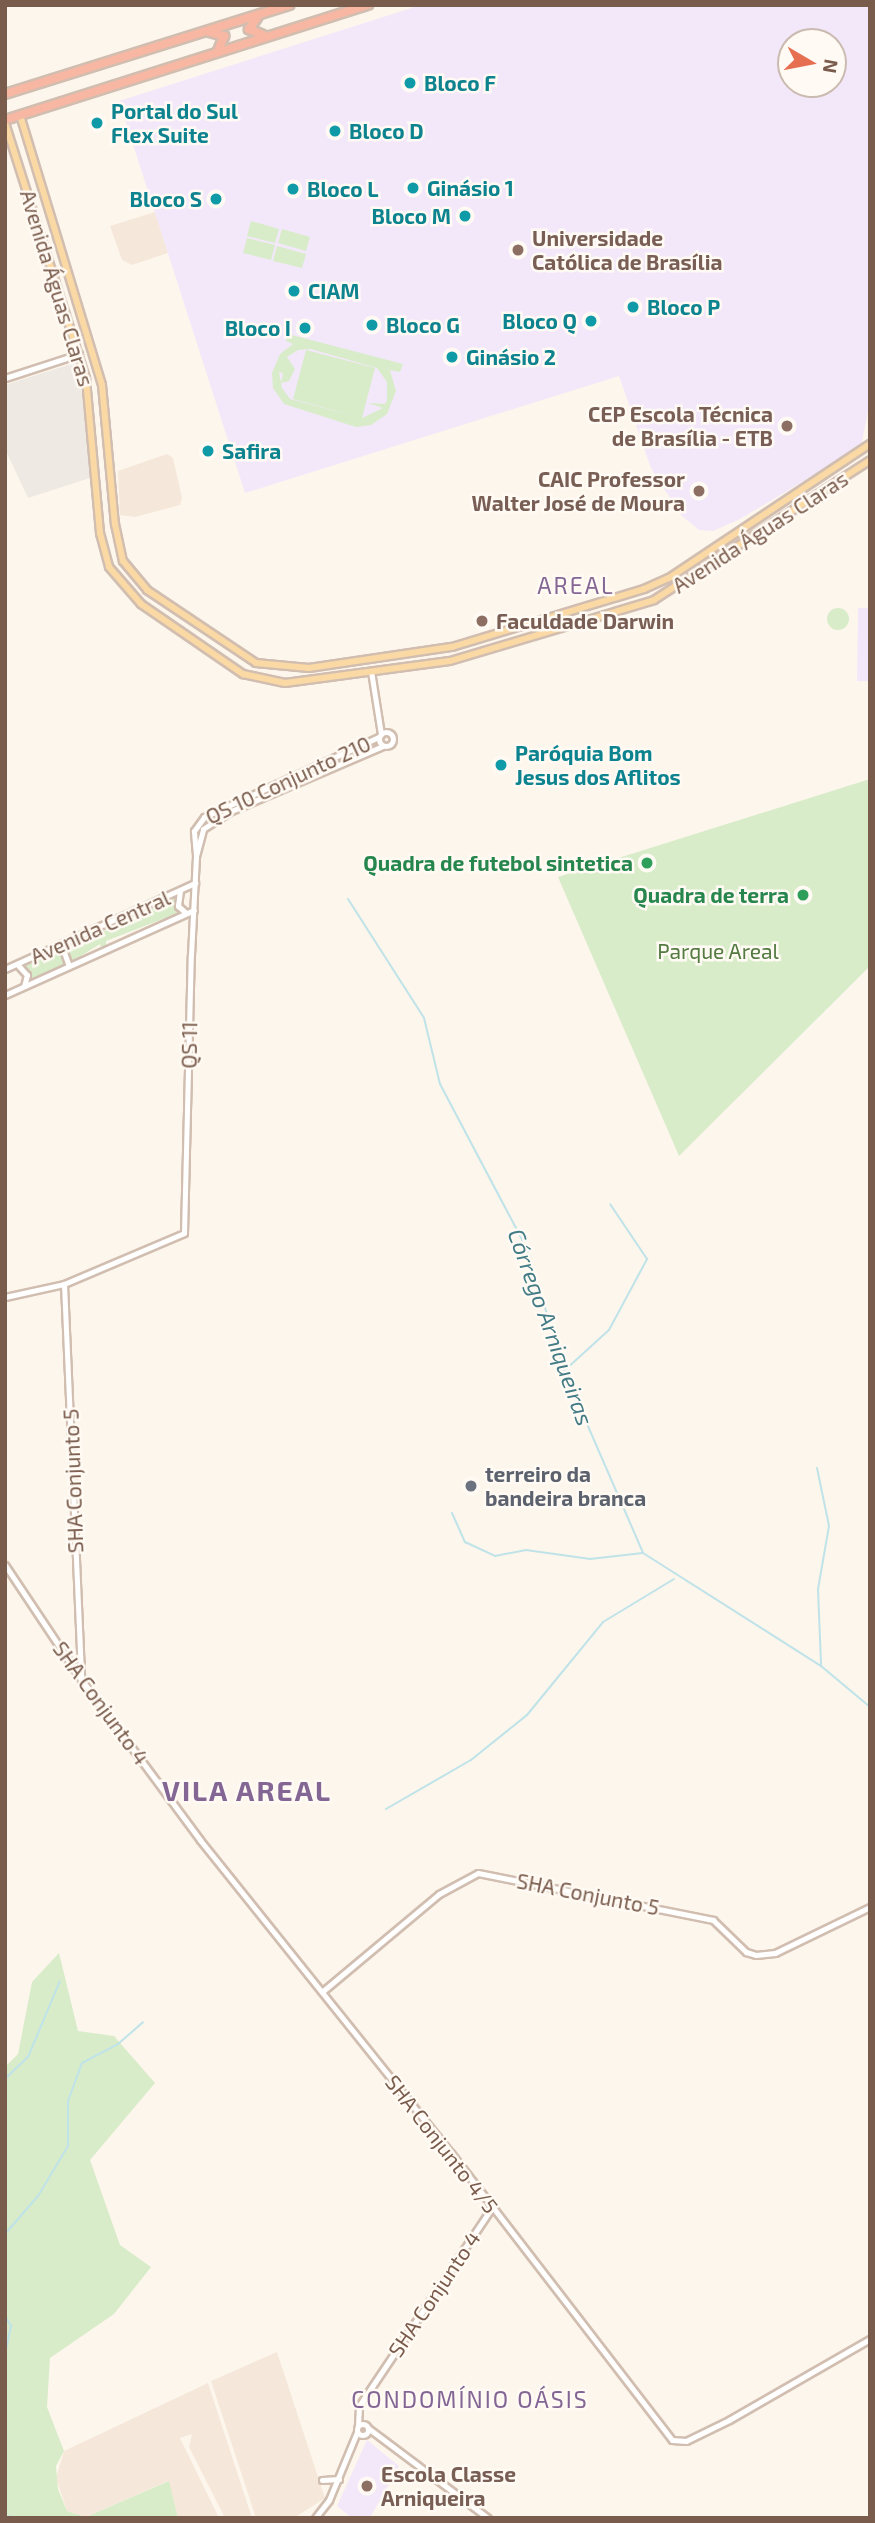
<!DOCTYPE html>
<meta charset="utf-8">
<style>
body{margin:0}
#map{position:relative;width:875px;height:2523px;overflow:hidden;background:#fdf6ec;font-family:"Exo 2",sans-serif}
div>[style]{position:absolute}
.residential>*{inset:0;background:#f5e8da}
.industrial>*{inset:0;background:#efe9e4}
.education>*{inset:0;background:#f3e8fa}
.green>*{inset:0;background:#d8ecc9}
.round{border-radius:50%}
.stream>*{height:2px;margin:-1px;padding:0 1px;transform-origin:1px;border-radius:1px;background:#bfe3e8}
.roads{filter:drop-shadow(2px 0 #d1beb0) drop-shadow(-2px 0 #d1beb0) drop-shadow(0 2px #d1beb0) drop-shadow(0 -2px #d1beb0)}
.minor>*{height:5px;margin:-2.5px;padding:0 2.5px;transform-origin:2.5px;border-radius:2.5px;background:#fff}
.minor>.ring{margin:-2.5px;padding:0;box-sizing:content-box;background:none;border:5px solid #fff;border-radius:50%}
.major>*{height:6px;margin:-3px;padding:0 3px;transform-origin:3px;border-radius:3px;background:#fbd9a5}
.highway>*{height:8px;margin:-4px;padding:0 4px;transform-origin:4px;border-radius:4px;background:#f7b7a3}
.dots>*{width:19px;height:19px;translate:-50% -50%;box-sizing:border-box;border:4px solid #fffaf3;border-radius:50%}
span{translate:-50% -50%;white-space:nowrap;text-align:center;line-height:1.15;-webkit-text-stroke:5px #fffaf3;paint-order:stroke}
.culture-label{font-size:21px;color:#0d838f;font-weight:700}
.left{translate:0 -50%;text-align:left}
.right{translate:-100% -50%;text-align:right}
.education-label{font-size:21px;color:#785e54;font-weight:700}
.street-label{font-size:21px;color:#7a5c4d}
.leisure-label{font-size:21px;color:#27864d;font-weight:700}
.park-label{font-size:21px;color:#537a41}
.worship-label{font-size:21px;color:#5b616d;font-weight:700}
.neighbourhood-label{font-size:23px;color:#846695;letter-spacing:2px}
.water-label{font-size:23px;color:#437c86;font-style:italic}
.district-label{font-size:28px;color:#846695;font-weight:700;letter-spacing:2px}
.frame{position:absolute;inset:0;border:7px solid #7a5c4d;pointer-events:none}
.north{position:absolute;left:777px;top:28px;width:70px;height:70px;box-sizing:border-box;background:#fffaf3;border:2px solid #cabbb1;border-radius:50%;rotate:100deg;font-size:19px;font-weight:700;line-height:28px;text-align:center;color:#7a5c4d}
.north::after{content:'';display:block;margin:auto;width:24px;height:32px;background:#e76f51;clip-path:polygon(50% 0,100% 100%,50% 72%,0 100%)}
</style>
<div id="map">
<div class="residential">
<i style="clip-path:polygon(155px 212px,168px 253px,132px 265px,122px 260px,110px 226px)"></i>
<i style="clip-path:polygon(167px 454px,173px 458px,182px 498px,180px 505px,135px 517px,120px 515px,118px 471px)"></i>
<i style="clip-path:polygon(277px 2352px,325px 2498px,294px 2518px,256px 2518px,211px 2381px)"></i>
<i style="clip-path:polygon(208px 2383px,252px 2518px,225px 2518px,189px 2447px,192px 2434px,180px 2438px,219px 2518px,178px 2518px,168px 2481px,86px 2517px,67px 2511px,56px 2478px,64px 2451px)"></i>
</div>
<div class="industrial">
<i style="clip-path:polygon(74px 363px,82px 393px,90px 478px,28px 498px,5px 449px,5px 385px)"></i>
</div>
<div class="education">
<i style="clip-path:polygon(evenodd,421px 5px,870px 5px,870px 401px,861px 447px,740px 519px,713px 531px,699px 530px,681px 515px,651px 468px,619px 376px,245px 493px,119px 101px,421px 5px,791px 42px,833px 42px,833px 84px,791px 84px,791px 42px)"></i>
<i style="clip-path:polygon(858px 608px,870px 608px,870px 681px,857px 681px)"></i>
<i style="clip-path:polygon(367px 2440px,399px 2466px,370px 2518px,352px 2518px,337px 2506px)"></i>
</div>
<div class="green">
<i style="clip-path:polygon(251px 221px,279px 229px,275px 243px,247px 236px)"></i>
<i style="clip-path:polygon(282px 229px,310px 237px,306px 251px,278px 243px)"></i>
<i style="clip-path:polygon(247px 238px,275px 245px,271px 260px,243px 253px)"></i>
<i style="clip-path:polygon(277px 246px,306px 254px,302px 268px,273px 261px)"></i>
<i style="clip-path:polygon(evenodd,288px 334px,403px 364px,400px 372px,390px 370px,396px 391px,387px 414px,371px 425px,356px 427px,284px 404px,273px 388px,272px 373px,280px 354px,293px 344px,286px 341px,288px 334px,311px 349px,377px 368px,387px 382px,387px 400px,385px 404px,368px 403px,383px 408px,362px 418px,375px 368px,306px 350px,293px 399px,362px 418px,290px 399px,282px 388px,279px 372px,283px 373px,281px 383px,289px 381px,295px 369px,287px 357px,298px 350px,311px 349px)"></i>
<i class="round" style="left:827px;top:608px;width:22px;height:22px"></i>
<i style="clip-path:polygon(870px 779px,870px 966px,679px 1156px,558px 877px)"></i>
<i style="clip-path:polygon(175px 895px,178px 913px,106px 941px,106px 946px,101px 949px,100px 944px,68px 964px,65px 947px,137px 918px,137px 913px)"></i>
<i style="clip-path:polygon(58px 949px,65px 966px,31px 980px,24px 963px)"></i>
<i style="clip-path:polygon(59px 1953px,78px 2031px,114px 2036px,155px 2083px,90px 2160px,120px 2245px,151px 2267px,114px 2314px,50px 2358px,47px 2407px,64px 2451px,56px 2466px,58px 2489px,67px 2511px,86px 2517px,169px 2481px,178px 2518px,5px 2518px,5px 2067px,18px 2054px,32px 1982px)"></i>
</div>
<div class="stream">
<i style="left:348px;top:899px;width:141px;rotate:57.4deg"></i>
<i style="left:424px;top:1018px;width:68px;rotate:76.4deg"></i>
<i style="left:440px;top:1084px;width:189px;rotate:62.2deg"></i>
<i style="left:528px;top:1251px;width:125px;rotate:73.3deg"></i>
<i style="left:564px;top:1371px;width:198px;rotate:66.5deg"></i>
<i style="left:643px;top:1553px;width:211px;rotate:32.4deg"></i>
<i style="left:821px;top:1666px;width:64px;rotate:39.9deg"></i>
<i style="left:565px;top:1370px;width:59px;rotate:-42.3deg"></i>
<i style="left:609px;top:1330px;width:81px;rotate:-61.8deg"></i>
<i style="left:647px;top:1259px;width:66px;rotate:-123.9deg"></i>
<i style="left:817px;top:1468px;width:59px;rotate:78.3deg"></i>
<i style="left:829px;top:1526px;width:64px;rotate:99.9deg"></i>
<i style="left:818px;top:1589px;width:76px;rotate:87.7deg"></i>
<i style="left:452px;top:1513px;width:32px;rotate:66deg"></i>
<i style="left:465px;top:1542px;width:33px;rotate:25deg"></i>
<i style="left:495px;top:1556px;width:32px;rotate:-11deg"></i>
<i style="left:526px;top:1550px;width:65px;rotate:8deg"></i>
<i style="left:590px;top:1559px;width:53px;rotate:-6.5deg"></i>
<i style="left:386px;top:1809px;width:98px;rotate:-30deg"></i>
<i style="left:471px;top:1760px;width:72px;rotate:-38.8deg"></i>
<i style="left:527px;top:1715px;width:120px;rotate:-50.7deg"></i>
<i style="left:603px;top:1622px;width:83px;rotate:-31.2deg"></i>
<i style="left:5px;top:2079px;width:32px;rotate:-44deg"></i>
<i style="left:28px;top:2057px;width:82px;rotate:-67.2deg"></i>
<i style="left:5px;top:2234px;width:50px;rotate:-49deg"></i>
<i style="left:38px;top:2196px;width:58px;rotate:-59deg"></i>
<i style="left:68px;top:2146px;width:45px;rotate:-90deg"></i>
<i style="left:68px;top:2101px;width:40px;rotate:-69.8deg"></i>
<i style="left:82px;top:2063px;width:41px;rotate:-27.8deg"></i>
<i style="left:118px;top:2044px;width:33px;rotate:-41deg"></i>
<i style="left:5px;top:2316px;width:12px;rotate:59deg"></i>
<i style="left:11px;top:2326px;width:29px;rotate:102deg"></i>
<i style="left:5px;top:2516px;width:19px;rotate:6deg"></i>
</div>
<div class="roads">
<div class="minor">
<i style="left:5px;top:378px;width:78px;rotate:-18deg"></i>
<i style="left:371px;top:671px;width:64px;rotate:81deg"></i>
<i class="ring" style="left:379px;top:732px;width:9px;height:9px"></i>
<i style="left:196px;top:855px;width:24px;rotate:-95deg"></i>
<i style="left:194px;top:831px;width:17px;rotate:-54deg"></i>
<i style="left:204px;top:817px;width:192px;rotate:-24.6deg"></i>
<i style="left:180px;top:891px;width:15px;rotate:98deg"></i>
<i style="left:178px;top:906px;width:11px;rotate:41deg"></i>
<i style="left:61px;top:944px;width:23px;rotate:70deg"></i>
<i style="left:17px;top:964px;width:15px;rotate:48deg"></i>
<i style="left:27px;top:975px;width:11px;rotate:105deg"></i>
<i style="left:5px;top:969px;width:209px;rotate:-24.4deg"></i>
<i style="left:5px;top:995px;width:207px;rotate:-24.2deg"></i>
<i style="left:64px;top:1284px;width:395px;rotate:87.5deg"></i>
<i style="left:5px;top:1297px;width:60px;rotate:-12.4deg"></i>
<i style="left:64px;top:1284px;width:130px;rotate:-23deg"></i>
<i style="left:184px;top:1233px;width:278px;rotate:-88.6deg"></i>
<i style="left:191px;top:955px;width:99px;rotate:-87.1deg"></i>
<i style="left:196px;top:856px;width:28px;rotate:-75deg"></i>
<i style="left:203px;top:829px;width:31px;rotate:-33deg"></i>
<i style="left:229px;top:812px;width:168px;rotate:-23.2deg"></i>
<i style="left:5px;top:1565px;width:137px;rotate:56.3deg"></i>
<i style="left:81px;top:1679px;width:200px;rotate:53.5deg"></i>
<i style="left:200px;top:1840px;width:401px;rotate:51.3deg"></i>
<i style="left:451px;top:2153px;width:362px;rotate:52.4deg"></i>
<i style="left:672px;top:2440px;width:14px;rotate:4deg"></i>
<i style="left:686px;top:2441px;width:48px;rotate:-26deg"></i>
<i style="left:729px;top:2420px;width:163px;rotate:-29.9deg"></i>
<i style="left:323px;top:1991px;width:151px;rotate:-39.9deg"></i>
<i style="left:439px;top:1894px;width:44px;rotate:-28.3deg"></i>
<i style="left:478px;top:1873px;width:240px;rotate:11.3deg"></i>
<i style="left:713px;top:1920px;width:46px;rotate:44.1deg"></i>
<i style="left:746px;top:1952px;width:10px;rotate:17deg"></i>
<i style="left:756px;top:1955px;width:19px;rotate:-6deg"></i>
<i style="left:775px;top:1953px;width:106px;rotate:-25.8deg"></i>
<i class="ring" style="left:357.5px;top:2424.5px;width:6px;height:6px"></i>
<i style="left:358px;top:2426px;width:20px;rotate:-87deg"></i>
<i style="left:359px;top:2406px;width:237px;rotate:-56.2deg"></i>
<i style="left:368px;top:2428px;width:150px;rotate:36.9deg"></i>
<i style="left:322px;top:2480px;width:17px;rotate:-3deg"></i>
<i style="left:315px;top:2518px;width:23px;rotate:-52deg"></i>
<i style="left:329px;top:2500px;width:74px;rotate:-67.6deg"></i>
</div>
<div class="major">
<i style="left:20px;top:115px;width:282px;rotate:73.1deg"></i>
<i style="left:102px;top:385px;width:140px;rotate:84.7deg"></i>
<i style="left:115px;top:524px;width:38px;rotate:78deg"></i>
<i style="left:123px;top:561px;width:38px;rotate:50deg"></i>
<i style="left:147px;top:590px;width:131px;rotate:33.8deg"></i>
<i style="left:256px;top:663px;width:53px;rotate:5.4deg"></i>
<i style="left:309px;top:668px;width:145px;rotate:-8.4deg"></i>
<i style="left:452px;top:647px;width:201px;rotate:-16.8deg"></i>
<i style="left:644px;top:589px;width:27px;rotate:-24deg"></i>
<i style="left:669px;top:578px;width:242px;rotate:-33.7deg"></i>
<i style="left:5px;top:123px;width:269px;rotate:72.4deg"></i>
<i style="left:86px;top:379px;width:155px;rotate:84.8deg"></i>
<i style="left:100px;top:533px;width:35px;rotate:75deg"></i>
<i style="left:109px;top:567px;width:49px;rotate:49.1deg"></i>
<i style="left:141px;top:604px;width:124px;rotate:34.5deg"></i>
<i style="left:243px;top:674px;width:43px;rotate:12.1deg"></i>
<i style="left:285px;top:683px;width:166px;rotate:-7.6deg"></i>
<i style="left:450px;top:661px;width:213px;rotate:-16.6deg"></i>
<i style="left:654px;top:600px;width:257px;rotate:-32.9deg"></i>
</div>
<div class="highway">
<i style="left:257px;top:18px;width:14px;rotate:126deg"></i>
<i style="left:249px;top:29px;width:15px;rotate:23deg"></i>
<i style="left:209px;top:32px;width:16px;rotate:15deg"></i>
<i style="left:224px;top:36px;width:16px;rotate:112deg"></i>
<i style="left:5px;top:94px;width:298px;rotate:-17.4deg"></i>
<i style="left:5px;top:120px;width:381px;rotate:-17.6deg"></i>
</div>
</div>
<div class="dots">
<i style="left:410px;top:83px;background:#0f9aa8"></i>
<i style="left:97px;top:123px;background:#0f9aa8"></i>
<i style="left:335px;top:131px;background:#0f9aa8"></i>
<i style="left:413px;top:188px;background:#0f9aa8"></i>
<i style="left:293px;top:189px;background:#0f9aa8"></i>
<i style="left:216px;top:199px;background:#0f9aa8"></i>
<i style="left:465px;top:216px;background:#0f9aa8"></i>
<i style="left:518px;top:250px;background:#8d6e63"></i>
<i style="left:294px;top:291px;background:#0f9aa8"></i>
<i style="left:633px;top:307px;background:#0f9aa8"></i>
<i style="left:591px;top:321px;background:#0f9aa8"></i>
<i style="left:372px;top:325px;background:#0f9aa8"></i>
<i style="left:305px;top:328px;background:#0f9aa8"></i>
<i style="left:452px;top:357px;background:#0f9aa8"></i>
<i style="left:787px;top:426px;background:#8d6e63"></i>
<i style="left:208px;top:451px;background:#0f9aa8"></i>
<i style="left:699px;top:491px;background:#8d6e63"></i>
<i style="left:482px;top:621px;background:#8d6e63"></i>
<i style="left:501px;top:765px;background:#0f9aa8"></i>
<i style="left:647px;top:863px;background:#2e9e5b"></i>
<i style="left:803px;top:895px;background:#2e9e5b"></i>
<i style="left:471px;top:1486px;background:#6b7280"></i>
<i style="left:367px;top:2486px;background:#8d6e63"></i>
</div>
<div class="culture-label">
<span class="left" style="left:424px;top:83px">Bloco F</span>
<span class="left" style="left:111px;top:123px">Portal do Sul<br>Flex Suite</span>
<span class="left" style="left:349px;top:131px">Bloco D</span>
<span class="left" style="left:427px;top:188px">Ginásio 1</span>
<span class="left" style="left:307px;top:189px">Bloco L</span>
<span class="right" style="left:202px;top:199px">Bloco S</span>
<span class="right" style="left:451px;top:216px">Bloco M</span>
<span class="left" style="left:308px;top:291px">CIAM</span>
<span class="left" style="left:647px;top:307px">Bloco P</span>
<span class="right" style="left:577px;top:321px">Bloco Q</span>
<span class="left" style="left:386px;top:325px">Bloco G</span>
<span class="right" style="left:291px;top:328px">Bloco I</span>
<span class="left" style="left:466px;top:357px">Ginásio 2</span>
<span class="left" style="left:222px;top:451px">Safira</span>
<span class="left" style="left:515px;top:765px">Paróquia Bom<br>Jesus dos Aflitos</span>
</div>
<div class="education-label">
<span class="left" style="left:532px;top:250px">Universidade<br>Católica de Brasília</span>
<span class="right" style="left:773px;top:426px">CEP Escola Técnica<br>de Brasília - ETB</span>
<span class="right" style="left:685px;top:491px">CAIC Professor<br>Walter José de Moura</span>
<span class="left" style="left:496px;top:621px">Faculdade Darwin</span>
<span class="left" style="left:381px;top:2486px">Escola Classe<br>Arniqueira</span>
</div>
<div class="street-label">
<span style="left:57px;top:288px;rotate:73deg">Avenida Águas Claras</span>
<span style="left:760px;top:532px;rotate:-33deg">Avenida Águas Claras</span>
<span style="left:288px;top:780px;rotate:-25deg">QS 10 Conjunto 210</span>
<span style="left:100px;top:927px;rotate:-24deg">Avenida Central</span>
<span style="left:189px;top:1045px;rotate:-89deg">QS 11</span>
<span style="left:73px;top:1481px;rotate:-92deg">SHA Conjunto 5</span>
<span style="left:101px;top:1703px;rotate:54deg">SHA Conjunto 4</span>
<span style="left:588px;top:1894px;rotate:11deg">SHA Conjunto 5</span>
<span style="left:442px;top:2144px;rotate:52deg">SHA Conjunto 4/5</span>
<span style="left:434px;top:2294px;rotate:-56deg">SHA Conjunto 4</span>
</div>
<div class="leisure-label">
<span class="right" style="left:633px;top:863px">Quadra de futebol sintetica</span>
<span class="right" style="left:789px;top:895px">Quadra de terra</span>
</div>
<div class="park-label">
<span style="left:718px;top:951px">Parque Areal</span>
</div>
<div class="worship-label">
<span class="left" style="left:485px;top:1486px">terreiro da<br>bandeira branca</span>
</div>
<div class="neighbourhood-label">
<span style="left:576px;top:585px">AREAL</span>
<span style="left:470px;top:2399px">CONDOMÍNIO OÁSIS</span>
</div>
<div class="water-label">
<span style="left:551px;top:1327px;rotate:70deg">Córrego Arniqueiras</span>
</div>
<div class="district-label">
<span style="left:247px;top:1790px">VILA AREAL</span>
</div>
<div class="frame"></div>
<div class="north">N</div>
</div>
